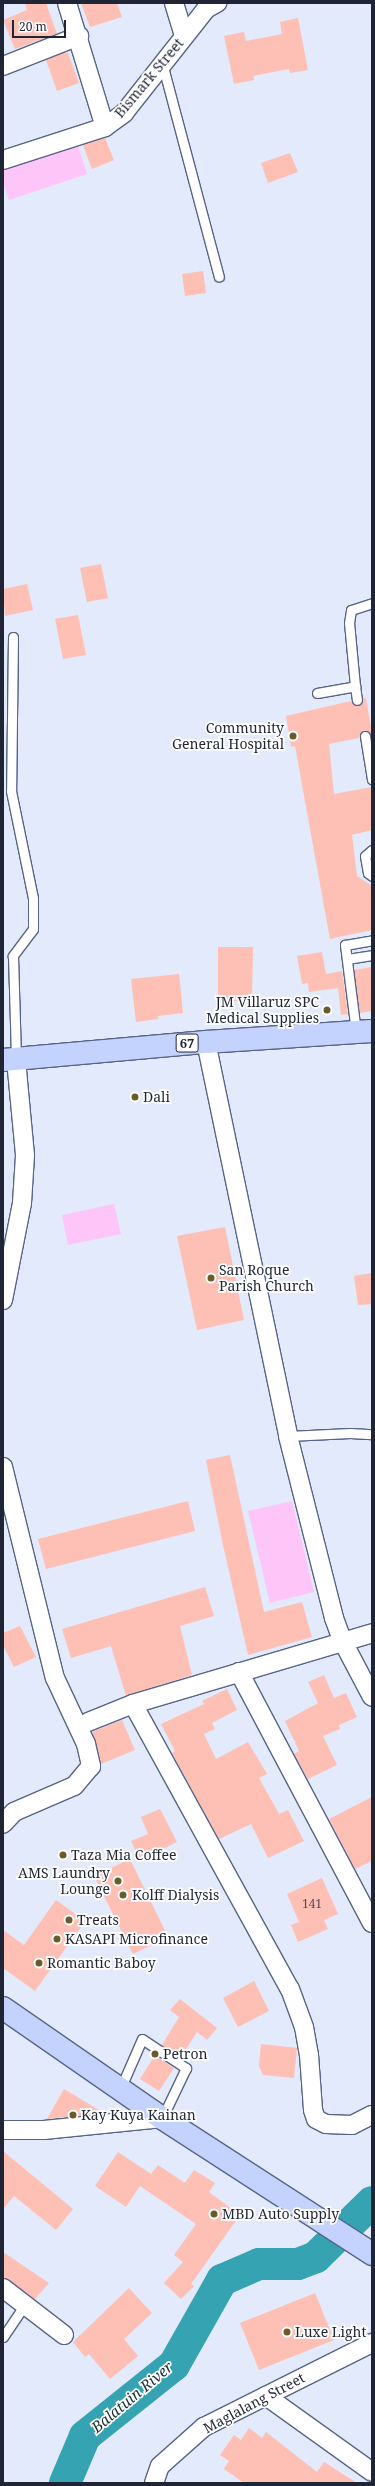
<!DOCTYPE html>
<style>
body{margin:0}
#map{position:relative;width:375px;height:2486px;overflow:hidden;background:#e3eafb;font-family:"Noto Serif",serif}
div>[style]{position:absolute}
.green>*{inset:0;background:#fec5f9}
.river>*{height:32px;margin:-16px;padding:0 16px;transform-origin:16px;border-radius:16px;background:#36a3b3}
.building>*{inset:0;background:#febfb5}
.roads{filter:drop-shadow(1px 0 #566489) drop-shadow(-1px 0 #566489) drop-shadow(0 1px #566489) drop-shadow(0 -1px #566489)}
.service>*{height:9px;margin:-4.5px;padding:0 4.5px;transform-origin:4.5px;border-radius:4.5px;background:#fff}
.minor>*{height:18px;margin:-9px;padding:0 9px;transform-origin:9px;border-radius:9px;background:#fff}
.primary>*{height:22px;margin:-11px;padding:0 11px;transform-origin:11px;border-radius:11px;background:#c4d3fd}
.dots>*{width:11px;height:11px;translate:-50% -50%;box-sizing:border-box;border:2px solid #fff;border-radius:50%}
span{translate:-50% -50%;white-space:nowrap;text-align:center;line-height:1.15;-webkit-text-stroke:3.5px #fff;paint-order:stroke}
.number-label{font-size:12px;color:#574c55}
.number-label span{-webkit-text-stroke-width:0}
.shield-label span{padding:1px 3px;background:#fff;border:1px solid;border-radius:3px;-webkit-text-stroke-width:0}
.shield-label{font-size:13px;color:#1f2535;font-weight:700}
.street-label{font-size:14px;color:#1f2535}
.poi-label{font-size:14px;color:#1f2535}
.right{translate:-100% -50%;text-align:right}
.left{translate:0 -50%;text-align:left}
.water-label{font-size:15px;color:#162e31;font-style:italic}
.frame{position:absolute;inset:0;border:4px solid #1f2535;pointer-events:none}
.scale{position:absolute;left:12px;top:20px;width:54px;height:18px;box-sizing:border-box;border:2px solid #1f2535;border-top:0;padding-left:5px;font-size:12px;line-height:14px;white-space:nowrap;color:#1f2535;-webkit-text-stroke:3px #fff;paint-order:stroke}
</style>
<div id="map">
<div class="green">
<i style="clip-path:polygon(77px 143px,87px 174px,9px 200px,3px 182px,3px 168px)"></i>
<i style="clip-path:polygon(114px 1204px,121px 1234px,68px 1245px,62px 1215px)"></i>
<i style="clip-path:polygon(292px 1501px,314px 1592px,270px 1603px,248px 1511px)"></i>
</div>
<div class="river">
<i style="left:65px;top:2483px;width:51px;rotate:-66.9deg"></i>
<i style="left:85px;top:2436px;width:114px;rotate:-38.6deg"></i>
<i style="left:174px;top:2365px;width:98px;rotate:-60.5deg"></i>
<i style="left:222px;top:2280px;width:40px;rotate:-23.4deg"></i>
<i style="left:259px;top:2264px;width:39px"></i>
<i style="left:298px;top:2264px;width:19px;rotate:-21deg"></i>
<i style="left:316px;top:2257px;width:78px;rotate:-44.5deg"></i>
</div>
<div class="building">
<i style="clip-path:polygon(25px 3px,46px 3px,57px 34px,15px 49px,3px 20px,27px 10px)"></i>
<i style="clip-path:polygon(81px 3px,117px 3px,122px 17px,90px 27px)"></i>
<i style="clip-path:polygon(298px 18px,308px 70px,290px 73px,289px 69px,253px 76px,254px 80px,234px 84px,224px 36px,244px 32px,246px 41px,282px 34px,280px 22px)"></i>
<i style="clip-path:polygon(63px 53px,68px 53px,79px 83px,57px 91px,46px 60px)"></i>
<i style="clip-path:polygon(105px 138px,114px 160px,92px 169px,83px 145px)"></i>
<i style="clip-path:polygon(290px 153px,298px 172px,268px 183px,261px 163px)"></i>
<i style="clip-path:polygon(203px 271px,206px 293px,185px 296px,182px 274px)"></i>
<i style="clip-path:polygon(101px 564px,108px 598px,87px 602px,80px 568px)"></i>
<i style="clip-path:polygon(27px 584px,33px 610px,5px 616px,3px 589px)"></i>
<i style="clip-path:polygon(78px 615px,86px 655px,63px 659px,55px 619px)"></i>
<i style="clip-path:polygon(363px 698px,366px 698px,372px 735px,364px 730px,359px 738px,329px 744px,334px 794px,372px 787px,372px 830px,352px 835px,357px 876px,372px 886px,372px 930px,330px 939px,295px 746px,291px 747px,286px 716px,351px 701px,358px 706px)"></i>
<i style="clip-path:polygon(218px 947px,253px 947px,252px 1001px,218px 1001px)"></i>
<i style="clip-path:polygon(322px 952px,326px 974px,342px 971px,348px 1014px,341px 1015px,338px 988px,309px 992px,308px 983px,302px 984px,297px 956px)"></i>
<i style="clip-path:polygon(372px 967px,372px 1011px,360px 1013px,354px 970px)"></i>
<i style="clip-path:polygon(179px 974px,183px 1013px,158px 1016px,158px 1019px,136px 1022px,131px 979px)"></i>
<i style="clip-path:polygon(225px 1227px,244px 1320px,197px 1330px,177px 1236px)"></i>
<i style="clip-path:polygon(372px 1273px,372px 1304px,358px 1305px,354px 1276px)"></i>
<i style="clip-path:polygon(230px 1455px,264px 1612px,302px 1602px,312px 1637px,248px 1655px,223px 1545px,206px 1460px)"></i>
<i style="clip-path:polygon(188px 1501px,195px 1531px,46px 1569px,38px 1539px)"></i>
<i style="clip-path:polygon(205px 1587px,214px 1616px,180px 1626px,192px 1675px,126px 1696px,111px 1646px,71px 1658px,62px 1629px)"></i>
<i style="clip-path:polygon(20px 1626px,36px 1657px,14px 1667px,3px 1645px,3px 1633px)"></i>
<i style="clip-path:polygon(324px 1675px,334px 1698px,346px 1693px,357px 1717px,339px 1725px,340px 1729px,323px 1736px,337px 1765px,308px 1779px,294px 1754px,299px 1751px,285px 1721px,318px 1703px,308px 1682px)"></i>
<i style="clip-path:polygon(227px 1689px,237px 1710px,212px 1723px,215px 1729px,204px 1734px,216px 1759px,248px 1742px,267px 1774px,259px 1778px,279px 1814px,288px 1810px,304px 1841px,268px 1858px,251px 1824px,219px 1839px,172px 1753px,175px 1751px,161px 1724px,204px 1704px,202px 1701px)"></i>
<i style="clip-path:polygon(122px 1720px,135px 1750px,101px 1764px,92px 1732px)"></i>
<i style="clip-path:polygon(372px 1797px,372px 1861px,355px 1869px,329px 1819px)"></i>
<i style="clip-path:polygon(160px 1809px,177px 1842px,140px 1860px,131px 1841px,148px 1834px,141px 1817px)"></i>
<i style="clip-path:polygon(130px 1859px,168px 1937px,133px 1954px,94px 1876px)"></i>
<i style="clip-path:polygon(322px 1878px,338px 1914px,324px 1920px,328px 1929px,298px 1942px,291px 1925px,299px 1922px,287px 1894px)"></i>
<i style="clip-path:polygon(56px 1900px,85px 1921px,35px 1991px,3px 1968px,3px 1930px,24px 1945px)"></i>
<i style="clip-path:polygon(254px 1981px,269px 2011px,238px 2027px,223px 1998px)"></i>
<i style="clip-path:polygon(180px 1999px,217px 2028px,207px 2040px,197px 2032px,181px 2057px,162px 2045px,179px 2017px,170px 2010px)"></i>
<i style="clip-path:polygon(261px 2044px,297px 2048px,294px 2078px,263px 2075px,259px 2066px)"></i>
<i style="clip-path:polygon(155px 2055px,174px 2068px,159px 2091px,140px 2079px)"></i>
<i style="clip-path:polygon(64px 2089px,99px 2110px,96px 2114px,47px 2119px)"></i>
<i style="clip-path:polygon(3px 2151px,73px 2209px,56px 2230px,14px 2196px,3px 2209px)"></i>
<i style="clip-path:polygon(118px 2152px,151px 2174px,158px 2165px,185px 2183px,194px 2170px,215px 2183px,209px 2192px,240px 2215px,191px 2284px,194px 2286px,181px 2299px,164px 2283px,183px 2262px,174px 2255px,196px 2224px,140px 2186px,126px 2207px,95px 2186px)"></i>
<i style="clip-path:polygon(3px 2252px,49px 2283px,35px 2299px,3px 2278px)"></i>
<i style="clip-path:polygon(129px 2288px,152px 2313px,124px 2339px,138px 2356px,110px 2379px,89px 2354px,85px 2357px,73px 2342px)"></i>
<i style="clip-path:polygon(315px 2293px,334px 2340px,259px 2370px,240px 2323px)"></i>
<i style="clip-path:polygon(249px 2428px,262px 2438px,266px 2432px,317px 2472px,324px 2462px,357px 2483px,244px 2483px,224px 2469px,229px 2461px,220px 2455px,234px 2435px,241px 2440px)"></i>
</div>
<div class="roads">
<div class="service">
<i style="left:162px;top:63px;width:221px;rotate:75.1deg"></i>
<i style="left:13px;top:637px;width:154px;rotate:90.7deg"></i>
<i style="left:11px;top:791px;width:109px;rotate:78.4deg"></i>
<i style="left:33px;top:898px;width:31px;rotate:90deg"></i>
<i style="left:33px;top:929px;width:34px;rotate:127deg"></i>
<i style="left:13px;top:956px;width:103px;rotate:88.3deg"></i>
<i style="left:355px;top:686px;width:63px;rotate:-95.4deg"></i>
<i style="left:349px;top:623px;width:13px;rotate:-81deg"></i>
<i style="left:351px;top:610px;width:22px;rotate:-18deg"></i>
<i style="left:317px;top:693px;width:39px;rotate:-10deg"></i>
<i style="left:355px;top:686px;width:14px;rotate:82deg"></i>
<i style="left:365px;top:736px;width:44px;rotate:80.8deg"></i>
<i style="left:372px;top:850px;width:9px;rotate:139deg"></i>
<i style="left:365px;top:856px;width:17px;rotate:80deg"></i>
<i style="left:368px;top:873px;width:5px;rotate:37deg"></i>
<i style="left:347px;top:959px;width:25px;rotate:-9deg"></i>
<i style="left:356px;top:1032px;width:88px;rotate:-97.2deg"></i>
<i style="left:345px;top:945px;width:27px;rotate:-10deg"></i>
<i style="left:288px;top:1436px;width:62px;rotate:-2.8deg"></i>
<i style="left:350px;top:1433px;width:22px;rotate:3deg"></i>
<i style="left:121px;top:2087px;width:52px;rotate:-66.4deg"></i>
<i style="left:142px;top:2039px;width:53px;rotate:33.4deg"></i>
<i style="left:186px;top:2068px;width:55px;rotate:115.6deg"></i>
<i style="left:3px;top:2337px;width:40px;rotate:-56deg"></i>
</div>
<div class="minor">
<i style="left:67px;top:3px;width:130px;rotate:73deg"></i>
<i style="left:174px;top:3px;width:34px;rotate:73deg"></i>
<i style="left:3px;top:66px;width:82px;rotate:-21.5deg"></i>
<i style="left:3px;top:160px;width:107px;rotate:-17.9deg"></i>
<i style="left:105px;top:127px;width:24px;rotate:-36deg"></i>
<i style="left:124px;top:113px;width:132px;rotate:-51.7deg"></i>
<i style="left:206px;top:9px;width:13px;rotate:-29deg"></i>
<i style="left:206px;top:1042px;width:402px;rotate:78.2deg"></i>
<i style="left:288px;top:1436px;width:188px;rotate:75.8deg"></i>
<i style="left:334px;top:1618px;width:23px;rotate:70deg"></i>
<i style="left:342px;top:1640px;width:64px;rotate:62.2deg"></i>
<i style="left:3px;top:1300px;width:99px;rotate:-78.9deg"></i>
<i style="left:22px;top:1203px;width:48px;rotate:-86.4deg"></i>
<i style="left:25px;top:1155px;width:96px;rotate:-95.4deg"></i>
<i style="left:3px;top:1467px;width:217px;rotate:76.2deg"></i>
<i style="left:55px;top:1678px;width:73px;rotate:64.8deg"></i>
<i style="left:86px;top:1744px;width:23px;rotate:77deg"></i>
<i style="left:91px;top:1766px;width:26px;rotate:130deg"></i>
<i style="left:74px;top:1786px;width:65px;rotate:156.6deg"></i>
<i style="left:14px;top:1812px;width:16px;rotate:133deg"></i>
<i style="left:239px;top:1672px;width:284px;rotate:62.1deg"></i>
<i style="left:133px;top:1704px;width:325px;rotate:61.2deg"></i>
<i style="left:290px;top:1989px;width:40px;rotate:69.8deg"></i>
<i style="left:304px;top:2027px;width:28px;rotate:80deg"></i>
<i style="left:309px;top:2055px;width:55px;rotate:85.8deg"></i>
<i style="left:313px;top:2110px;width:9px;rotate:72deg"></i>
<i style="left:316px;top:2119px;width:11px;rotate:27deg"></i>
<i style="left:326px;top:2124px;width:26px;rotate:2deg"></i>
<i style="left:352px;top:2125px;width:22px;rotate:-27deg"></i>
<i style="left:88px;top:1722px;width:48px;rotate:-21.8deg"></i>
<i style="left:133px;top:1704px;width:249px;rotate:-16.5deg"></i>
<i style="left:3px;top:2130px;width:41px"></i>
<i style="left:44px;top:2130px;width:119px;rotate:-5.8deg"></i>
<i style="left:3px;top:2288px;width:77px;rotate:37.6deg"></i>
<i style="left:266px;top:2396px;width:130px;rotate:35.6deg"></i>
<i style="left:154px;top:2483px;width:18px;rotate:-71deg"></i>
<i style="left:160px;top:2466px;width:59px;rotate:-41.6deg"></i>
<i style="left:204px;top:2427px;width:188px;rotate:-26.6deg"></i>
</div>
<div class="primary">
<i style="left:3px;top:1060px;width:204px;rotate:-5.1deg"></i>
<i style="left:206px;top:1042px;width:166px;rotate:-3.8deg"></i>
<i style="left:3px;top:2008px;width:193px;rotate:34.7deg"></i>
<i style="left:162px;top:2118px;width:250px;rotate:32.9deg"></i>
</div>
</div>
<div class="dots">
<i style="left:293px;top:736px;background:#6d5a29"></i>
<i style="left:327px;top:1010px;background:#6d5a29"></i>
<i style="left:135px;top:1097px;background:#6d5a29"></i>
<i style="left:211px;top:1278px;background:#6d5a29"></i>
<i style="left:63px;top:1855px;background:#6d5a29"></i>
<i style="left:118px;top:1881px;background:#6d5a29"></i>
<i style="left:123px;top:1895px;background:#6d5a29"></i>
<i style="left:69px;top:1920px;background:#6d5a29"></i>
<i style="left:57px;top:1939px;background:#6d5a29"></i>
<i style="left:39px;top:1963px;background:#6d5a29"></i>
<i style="left:155px;top:2054px;background:#6d5a29"></i>
<i style="left:73px;top:2115px;background:#6d5a29"></i>
<i style="left:214px;top:2214px;background:#6d5a29"></i>
<i style="left:287px;top:2332px;background:#6d5a29"></i>
</div>
<div class="number-label">
<span style="left:312px;top:1904px">141</span>
</div>
<div class="shield-label">
<span style="left:187px;top:1043px">67</span>
</div>
<div class="street-label">
<span style="left:149px;top:78px;rotate:-50deg">Bismark Street</span>
<span style="left:254px;top:2403px;rotate:-28deg">Maglalang Street</span>
</div>
<div class="poi-label">
<span class="right" style="left:284px;top:736px">Community<br>General Hospital</span>
<span class="right" style="left:319px;top:1010px">JM Villaruz SPC<br>Medical Supplies</span>
<span class="left" style="left:143px;top:1097px">Dali</span>
<span class="left" style="left:219px;top:1278px">San Roque<br>Parish Church</span>
<span class="left" style="left:71px;top:1855px">Taza Mia Coffee</span>
<span class="right" style="left:110px;top:1881px">AMS Laundry<br>Lounge</span>
<span class="left" style="left:132px;top:1895px">Kolff Dialysis</span>
<span class="left" style="left:77px;top:1920px">Treats</span>
<span class="left" style="left:65px;top:1939px">KASAPI Microfinance</span>
<span class="left" style="left:47px;top:1963px">Romantic Baboy</span>
<span class="left" style="left:163px;top:2054px">Petron</span>
<span class="left" style="left:81px;top:2115px">Kay Kuya Kainan</span>
<span class="left" style="left:222px;top:2214px">MBD Auto Supply</span>
<span class="left" style="left:295px;top:2332px">Luxe Light</span>
</div>
<div class="water-label">
<span style="left:132px;top:2397px;rotate:-40deg">Balatuin River</span>
</div>
<div class="frame"></div>
<div class="scale">20 m</div>
</div>
